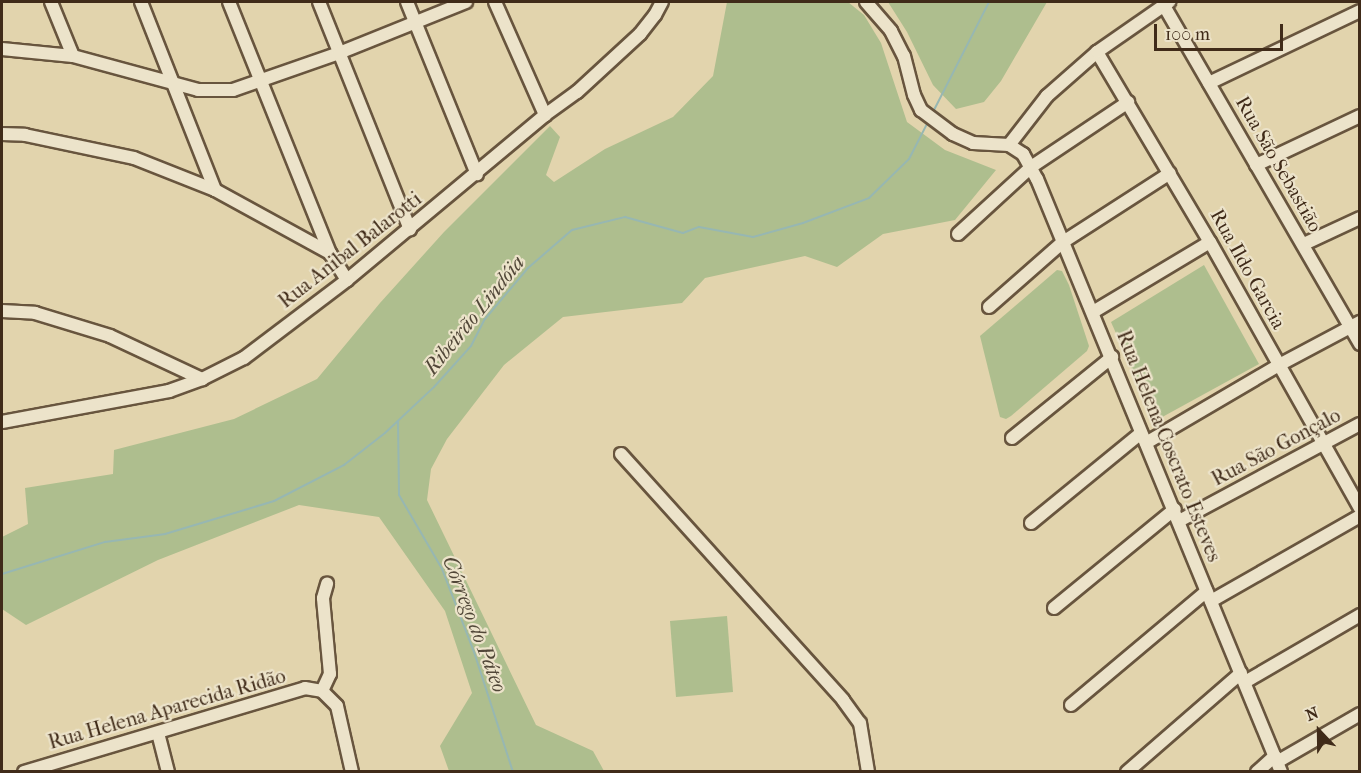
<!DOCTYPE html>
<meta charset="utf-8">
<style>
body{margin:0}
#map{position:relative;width:1361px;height:773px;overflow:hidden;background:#e2d4ad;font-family:"IM FELL French Canon",serif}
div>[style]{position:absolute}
.green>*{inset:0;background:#aebe8e}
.stream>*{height:2px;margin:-1px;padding:0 1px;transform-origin:1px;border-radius:1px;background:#97b7b2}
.roads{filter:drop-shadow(2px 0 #68553e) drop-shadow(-2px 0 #68553e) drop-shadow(0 2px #68553e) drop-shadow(0 -2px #68553e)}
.minor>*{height:12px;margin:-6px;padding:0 6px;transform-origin:6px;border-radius:6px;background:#ece3ca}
span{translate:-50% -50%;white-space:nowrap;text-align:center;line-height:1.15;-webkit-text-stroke:4.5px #ece3ca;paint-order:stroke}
.street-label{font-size:20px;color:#402b19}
.water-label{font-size:21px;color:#514738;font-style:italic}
.frame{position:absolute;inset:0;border:3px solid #402b19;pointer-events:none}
.north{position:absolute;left:1289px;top:701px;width:60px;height:60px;-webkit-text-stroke:4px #ece3ca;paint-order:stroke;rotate:338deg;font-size:16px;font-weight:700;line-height:24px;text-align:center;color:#402b19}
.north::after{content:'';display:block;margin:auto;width:21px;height:27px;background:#402b19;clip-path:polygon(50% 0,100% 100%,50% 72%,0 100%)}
.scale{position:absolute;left:1154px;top:24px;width:129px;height:27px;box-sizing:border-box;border:3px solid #402b19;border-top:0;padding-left:8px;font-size:18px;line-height:21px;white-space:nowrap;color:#402b19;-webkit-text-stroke:4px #ece3ca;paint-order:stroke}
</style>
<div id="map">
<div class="green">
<i style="clip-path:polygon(727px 2px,848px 2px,864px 15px,881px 43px,907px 122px,945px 150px,996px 170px,955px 220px,883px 234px,837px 267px,805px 256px,705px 278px,682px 303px,563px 317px,504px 365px,447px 439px,431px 469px,427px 500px,536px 725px,593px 751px,604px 771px,449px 771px,440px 746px,472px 693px,445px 611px,379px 517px,299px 505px,158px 560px,26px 625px,2px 609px,2px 537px,28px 524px,25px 488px,113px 474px,114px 450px,234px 419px,317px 379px,380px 303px,444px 232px,550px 126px,560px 137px,546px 175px,554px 182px,605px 149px,673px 117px,713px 76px)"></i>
<i style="clip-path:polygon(888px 2px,1047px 2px,1001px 81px,984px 102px,956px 109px,933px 85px,907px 32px)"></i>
<i style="clip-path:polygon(1204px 265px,1259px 364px,1155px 421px,1111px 322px)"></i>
<i style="clip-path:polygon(1057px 270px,1062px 271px,1069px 285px,1089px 346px,1087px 351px,1011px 416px,1006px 419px,1000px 417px,980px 336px)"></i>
<i style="clip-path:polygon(727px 616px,733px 692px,676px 697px,670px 621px)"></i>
</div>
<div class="stream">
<i style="left:933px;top:112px;width:123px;rotate:-63deg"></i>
<i style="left:398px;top:421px;width:74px;rotate:89.2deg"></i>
<i style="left:399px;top:495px;width:86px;rotate:59.8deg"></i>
<i style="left:442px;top:569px;width:89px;rotate:68.9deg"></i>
<i style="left:474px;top:652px;width:126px;rotate:72deg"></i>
<i style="left:2px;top:574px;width:108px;rotate:-17.3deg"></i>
<i style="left:105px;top:542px;width:61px;rotate:-7.6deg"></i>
<i style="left:165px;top:534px;width:114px;rotate:-16.8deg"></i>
<i style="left:274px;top:501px;width:79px;rotate:-27.2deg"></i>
<i style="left:344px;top:465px;width:52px;rotate:-38deg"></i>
<i style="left:385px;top:433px;width:67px;rotate:-43.2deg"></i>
<i style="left:434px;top:387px;width:55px;rotate:-47.9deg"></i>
<i style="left:471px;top:346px;width:30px;rotate:-63deg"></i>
<i style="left:485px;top:319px;width:67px;rotate:-49.9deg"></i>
<i style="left:528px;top:268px;width:58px;rotate:-40.8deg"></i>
<i style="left:572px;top:230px;width:55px;rotate:-13.8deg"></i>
<i style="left:625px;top:217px;width:60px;rotate:15.4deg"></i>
<i style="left:683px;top:233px;width:17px;rotate:-21deg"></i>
<i style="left:699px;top:227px;width:55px;rotate:10.5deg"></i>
<i style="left:753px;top:237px;width:52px;rotate:-15.6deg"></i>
<i style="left:803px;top:223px;width:71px;rotate:-20.7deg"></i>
<i style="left:869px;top:198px;width:56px;rotate:-44.3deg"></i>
<i style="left:909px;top:159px;width:44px;rotate:-62.9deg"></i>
</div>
<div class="roads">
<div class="minor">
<i style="left:51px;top:2px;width:58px;rotate:67.8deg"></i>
<i style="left:141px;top:2px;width:202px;rotate:68.5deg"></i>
<i style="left:229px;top:2px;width:271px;rotate:68.1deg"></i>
<i style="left:319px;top:2px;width:245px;rotate:68.2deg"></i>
<i style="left:407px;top:2px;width:186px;rotate:67.9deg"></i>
<i style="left:495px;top:2px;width:124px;rotate:66.1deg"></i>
<i style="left:866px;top:2px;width:38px;rotate:49deg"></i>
<i style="left:891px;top:31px;width:28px;rotate:63deg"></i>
<i style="left:904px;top:56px;width:40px;rotate:75.6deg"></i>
<i style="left:914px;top:95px;width:17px;rotate:65deg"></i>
<i style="left:921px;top:110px;width:40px;rotate:37deg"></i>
<i style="left:953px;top:134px;width:22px;rotate:24deg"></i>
<i style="left:973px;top:143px;width:36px;rotate:3deg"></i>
<i style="left:1163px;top:4px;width:393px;rotate:59.9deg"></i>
<i style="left:2px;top:49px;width:71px;rotate:5.6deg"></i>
<i style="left:73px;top:56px;width:130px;rotate:15.2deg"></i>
<i style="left:198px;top:90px;width:35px"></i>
<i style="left:233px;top:90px;width:112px;rotate:-19.2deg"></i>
<i style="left:339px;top:53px;width:137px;rotate:-21.9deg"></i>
<i style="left:1097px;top:52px;width:221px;rotate:59.3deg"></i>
<i style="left:1210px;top:242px;width:305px;rotate:60.6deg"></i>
<i style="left:1209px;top:83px;width:167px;rotate:-25.5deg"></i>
<i style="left:2px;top:134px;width:23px;rotate:2deg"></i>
<i style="left:25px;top:135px;width:111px;rotate:11.9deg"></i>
<i style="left:134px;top:158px;width:87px;rotate:21.6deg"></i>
<i style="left:215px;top:190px;width:131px;rotate:28.7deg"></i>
<i style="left:330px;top:253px;width:32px;rotate:58deg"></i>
<i style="left:1009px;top:145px;width:17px;rotate:33deg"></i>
<i style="left:1023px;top:154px;width:29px;rotate:61deg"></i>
<i style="left:1037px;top:179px;width:641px;rotate:67.63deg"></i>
<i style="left:1009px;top:145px;width:62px;rotate:-52.2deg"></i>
<i style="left:1047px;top:96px;width:67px;rotate:-41.3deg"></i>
<i style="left:1097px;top:52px;width:88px;rotate:-34.8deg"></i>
<i style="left:1256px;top:165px;width:115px;rotate:-25.2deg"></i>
<i style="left:958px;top:234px;width:99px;rotate:-42.5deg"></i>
<i style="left:1031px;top:167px;width:117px;rotate:-33.8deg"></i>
<i style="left:1304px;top:244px;width:62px;rotate:-24.9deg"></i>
<i style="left:989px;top:307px;width:98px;rotate:-41.3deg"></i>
<i style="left:1063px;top:242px;width:127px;rotate:-32.8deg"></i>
<i style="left:2px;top:311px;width:33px;rotate:3deg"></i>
<i style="left:35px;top:313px;width:78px;rotate:17deg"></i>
<i style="left:110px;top:336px;width:102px;rotate:25.1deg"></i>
<i style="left:1093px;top:312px;width:136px;rotate:-30.9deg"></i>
<i style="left:2px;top:422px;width:170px;rotate:-10.5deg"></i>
<i style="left:169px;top:391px;width:35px;rotate:-20deg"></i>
<i style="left:202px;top:379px;width:47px;rotate:-26.6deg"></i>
<i style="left:244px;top:358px;width:129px;rotate:-37.1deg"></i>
<i style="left:347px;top:280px;width:258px;rotate:-39.8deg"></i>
<i style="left:545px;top:115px;width:39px;rotate:-36deg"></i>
<i style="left:577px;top:92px;width:86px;rotate:-42.6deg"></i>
<i style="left:640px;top:34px;width:24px;rotate:-52deg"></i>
<i style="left:655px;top:15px;width:15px;rotate:-62deg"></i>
<i style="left:1012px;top:438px;width:129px;rotate:-39deg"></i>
<i style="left:1146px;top:443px;width:154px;rotate:-30.4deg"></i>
<i style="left:1279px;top:365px;width:92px;rotate:-28deg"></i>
<i style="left:621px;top:454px;width:331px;rotate:47.9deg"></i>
<i style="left:843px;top:700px;width:29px;rotate:54deg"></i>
<i style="left:860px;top:723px;width:50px;rotate:80.7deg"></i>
<i style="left:1179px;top:521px;width:205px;rotate:-28.2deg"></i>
<i style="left:1031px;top:523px;width:142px;rotate:-39.3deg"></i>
<i style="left:1211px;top:601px;width:172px;rotate:-29.7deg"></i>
<i style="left:1054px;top:608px;width:156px;rotate:-39.3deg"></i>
<i style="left:1245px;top:682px;width:133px;rotate:-30.2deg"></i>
<i style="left:322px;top:691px;width:19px;rotate:-65deg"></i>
<i style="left:330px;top:674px;width:76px;rotate:-95.3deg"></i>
<i style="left:323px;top:598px;width:15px;rotate:-74deg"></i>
<i style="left:322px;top:691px;width:21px;rotate:45deg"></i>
<i style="left:337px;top:706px;width:68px;rotate:77.2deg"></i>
<i style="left:1071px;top:705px;width:177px;rotate:-40deg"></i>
<i style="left:158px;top:733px;width:40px;rotate:75.6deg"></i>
<i style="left:1277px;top:762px;width:96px;rotate:-30deg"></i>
<i style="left:24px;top:772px;width:293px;rotate:-16.6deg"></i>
<i style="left:305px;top:688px;width:17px;rotate:10deg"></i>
<i style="left:1127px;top:772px;width:151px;rotate:-41deg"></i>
<i style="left:1257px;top:772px;width:24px;rotate:-42deg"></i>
</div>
</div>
<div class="street-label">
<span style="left:1279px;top:164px;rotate:60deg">Rua São Sebastião</span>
<span style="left:350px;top:250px;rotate:-38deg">Rua Anibal Balarotti</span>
<span style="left:1248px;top:269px;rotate:61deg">Rua Ildo Garcia</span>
<span style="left:1169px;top:446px;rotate:68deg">Rua Helena Coscrato Esteves</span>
<span style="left:1276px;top:447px;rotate:-28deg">Rua São Gonçalo</span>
<span style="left:167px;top:709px;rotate:-16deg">Rua Helena Aparecida Ridão</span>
</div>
<div class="water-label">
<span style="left:474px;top:315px;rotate:-51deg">Ribeirão Lindóia</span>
<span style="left:475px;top:624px;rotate:69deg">Córrego do Páteo</span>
</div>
<div class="frame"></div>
<div class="north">N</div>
<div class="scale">100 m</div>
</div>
